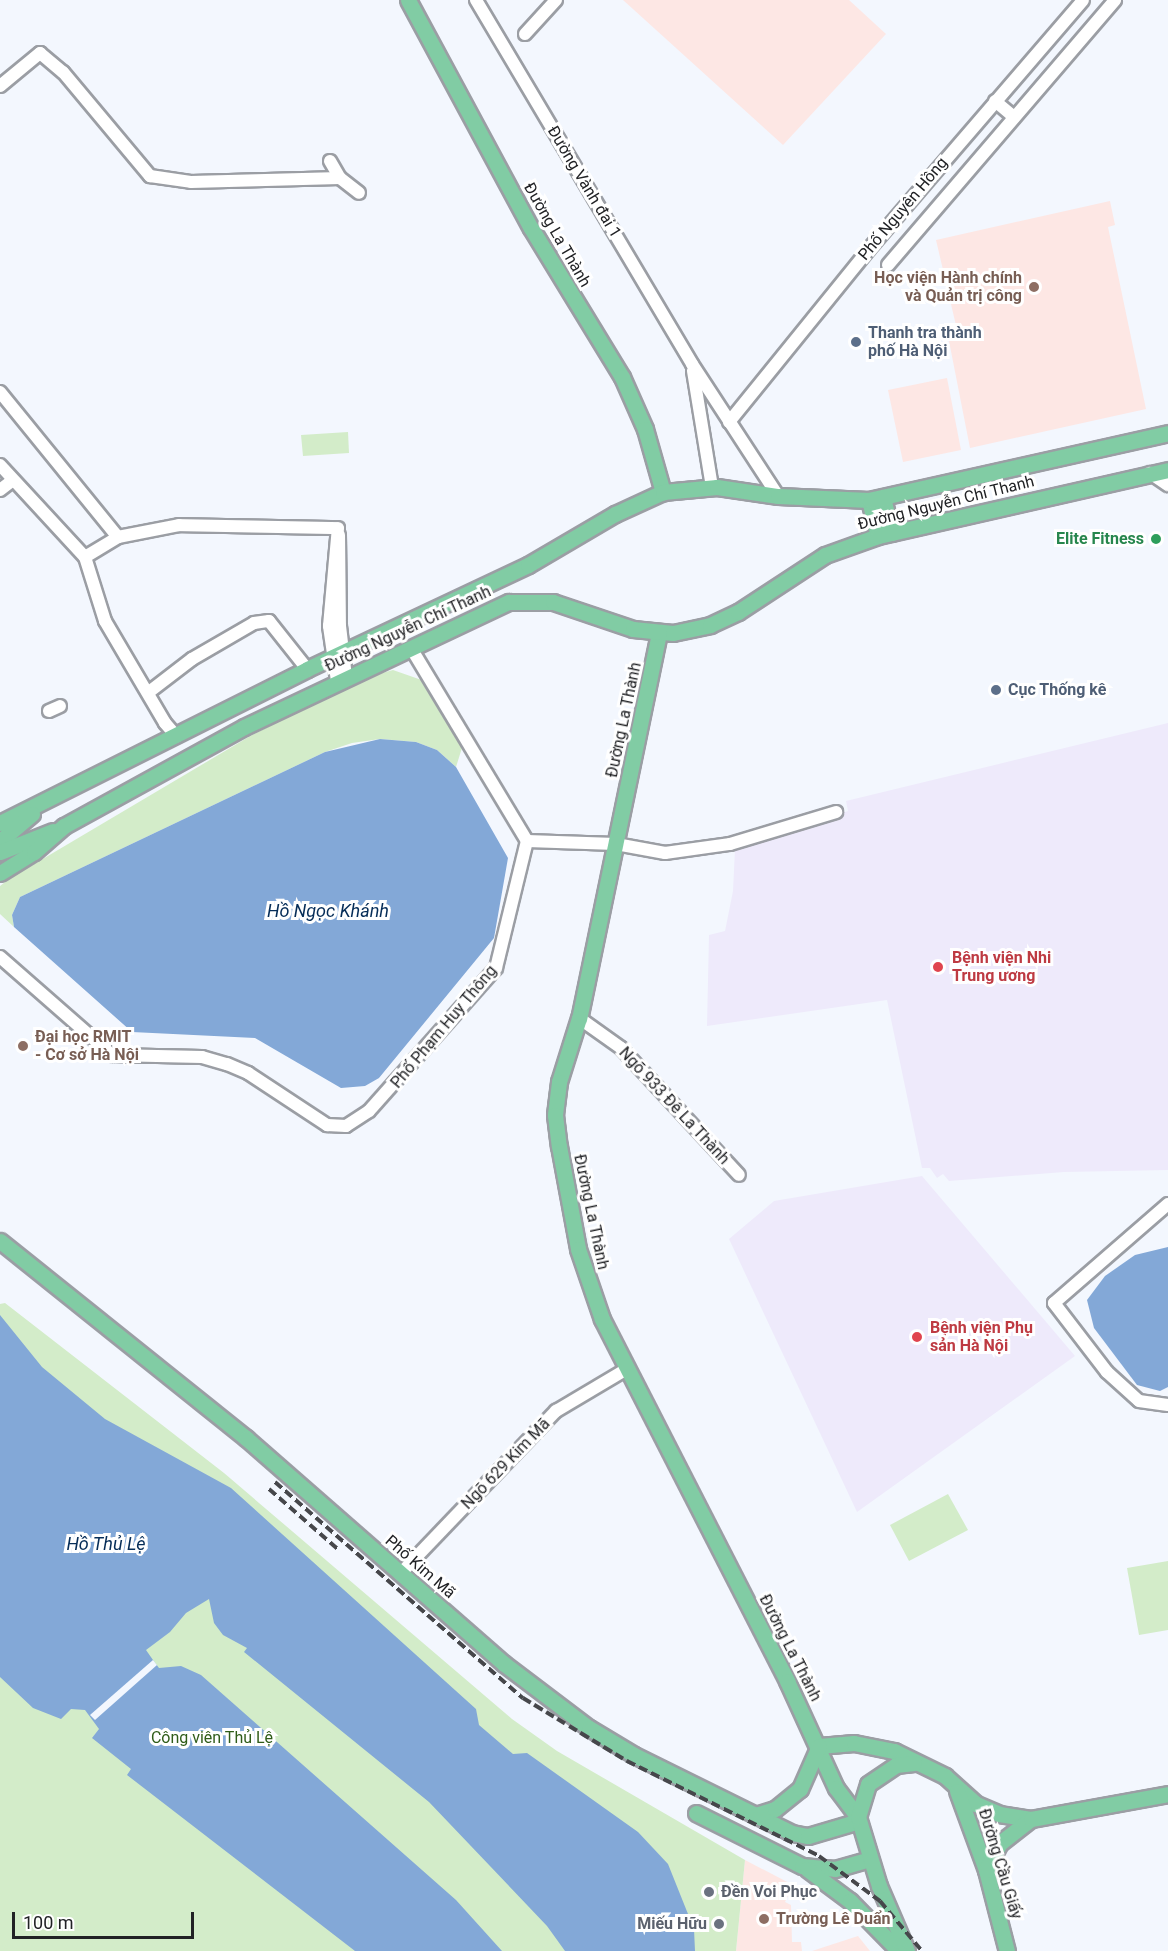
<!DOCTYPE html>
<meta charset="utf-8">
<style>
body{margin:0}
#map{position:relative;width:1168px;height:1951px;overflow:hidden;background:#f3f7fe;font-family:Roboto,sans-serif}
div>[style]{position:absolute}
.education>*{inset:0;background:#fde7e4}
.medical>*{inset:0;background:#eeeafb}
.green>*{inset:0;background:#d3ecc9}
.water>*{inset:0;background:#83a8d7}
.pier>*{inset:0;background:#f3f7fe}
.roads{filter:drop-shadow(2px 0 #9b9ea4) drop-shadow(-2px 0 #9b9ea4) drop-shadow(0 2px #9b9ea4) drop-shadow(0 -2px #9b9ea4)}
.minor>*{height:12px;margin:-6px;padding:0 6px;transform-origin:6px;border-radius:6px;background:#fff}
.major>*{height:15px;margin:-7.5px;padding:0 7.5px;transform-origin:7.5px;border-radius:7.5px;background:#81cca4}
.rail>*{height:4px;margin-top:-2px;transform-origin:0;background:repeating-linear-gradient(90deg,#46474b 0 9px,transparent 0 13.5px)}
.dots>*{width:16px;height:16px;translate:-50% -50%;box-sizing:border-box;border:3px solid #fff;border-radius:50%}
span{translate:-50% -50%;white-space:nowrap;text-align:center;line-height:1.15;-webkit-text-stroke:6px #fff;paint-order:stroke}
.street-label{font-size:16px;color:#212225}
.education-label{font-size:16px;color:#785e54;font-weight:700}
.right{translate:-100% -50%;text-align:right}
.left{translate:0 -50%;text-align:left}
.service-label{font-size:16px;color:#4e5e75;font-weight:700}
.leisure-label{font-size:16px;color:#27864d;font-weight:700}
.health-label{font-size:16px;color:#be3a42;font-weight:700}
.park-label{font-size:16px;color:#2f5c18}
.worship-label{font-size:16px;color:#5b616d;font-weight:700}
.water-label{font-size:18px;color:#062d58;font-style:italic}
.scale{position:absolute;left:12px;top:1912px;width:182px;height:27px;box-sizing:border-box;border:3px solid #212225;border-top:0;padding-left:8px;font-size:18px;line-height:21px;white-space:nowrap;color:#212225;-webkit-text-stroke:4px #fff;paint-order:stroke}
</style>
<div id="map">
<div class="education">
<i style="clip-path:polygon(623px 0,849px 0,886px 34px,783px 145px)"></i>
<i style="clip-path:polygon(1110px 201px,1115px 225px,1108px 227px,1146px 409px,970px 448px,948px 336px,958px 334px,936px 240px)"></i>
<i style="clip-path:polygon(947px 378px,961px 450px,903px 462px,888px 390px)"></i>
<i style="clip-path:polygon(745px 1860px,793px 1885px,785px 1902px,791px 1905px,792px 1942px,801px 1942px,802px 1951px,736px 1951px)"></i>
<i style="clip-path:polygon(858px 1936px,870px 1951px,812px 1951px)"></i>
</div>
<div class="medical">
<i style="clip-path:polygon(1168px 723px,1168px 1170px,1064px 1172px,949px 1181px,943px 1174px,937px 1178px,930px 1168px,922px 1168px,887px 1000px,707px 1026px,709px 935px,725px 931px,733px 891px,735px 849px,848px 811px,846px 801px)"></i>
<i style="clip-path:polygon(922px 1176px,1075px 1356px,857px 1512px,729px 1239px,774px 1201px)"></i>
</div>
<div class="green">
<i style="clip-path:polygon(348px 432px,349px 453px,303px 456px,301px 435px)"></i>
<i style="clip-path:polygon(393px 670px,433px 684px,466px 735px,456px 767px,437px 750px,416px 742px,380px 739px,352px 743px,325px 752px,20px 897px,12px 915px,14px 927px,0 914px,0 886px,9px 879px,252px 735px,371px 676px)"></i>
<i style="clip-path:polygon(5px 1303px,224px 1473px,512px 1719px,557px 1751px,745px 1860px,736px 1951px,0 1951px,0 1304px)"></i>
<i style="clip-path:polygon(948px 1494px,968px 1530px,909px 1561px,890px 1525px)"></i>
<i style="clip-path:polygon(1168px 1561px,1168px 1630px,1139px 1635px,1127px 1568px)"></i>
</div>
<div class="water">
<i style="clip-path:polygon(380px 739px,416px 742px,437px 750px,456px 767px,508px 858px,494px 938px,379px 1078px,365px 1086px,341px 1088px,255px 1038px,132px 1032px,14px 927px,12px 915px,20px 897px,325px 752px)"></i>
<i style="clip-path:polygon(1168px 1247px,1168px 1387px,1160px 1391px,1137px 1385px,1094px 1328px,1087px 1300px,1105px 1276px,1135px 1255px)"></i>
<i style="clip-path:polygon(0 1315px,42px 1367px,105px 1419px,231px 1488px,476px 1709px,479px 1725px,513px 1754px,527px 1753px,638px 1832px,668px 1864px,694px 1929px,695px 1951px,565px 1951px,547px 1926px,429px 1802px,244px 1652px,247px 1648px,223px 1635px,214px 1623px,209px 1599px,186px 1613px,170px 1632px,146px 1650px,153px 1660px,159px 1668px,181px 1666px,201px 1675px,456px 1900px,502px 1951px,355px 1951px,127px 1775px,131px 1769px,92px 1738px,99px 1729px,85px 1710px,71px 1709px,61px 1719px,33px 1708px,0 1677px)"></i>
</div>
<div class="pier">
<i style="clip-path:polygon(153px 1660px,157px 1665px,95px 1720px,90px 1715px)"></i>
</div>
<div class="roads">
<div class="minor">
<i style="left:476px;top:0;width:423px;rotate:59.3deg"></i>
<i style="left:692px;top:364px;width:158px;rotate:56.9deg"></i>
<i style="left:525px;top:34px;width:46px;rotate:-47.6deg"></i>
<i style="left:0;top:86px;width:52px;rotate:-39.5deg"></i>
<i style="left:40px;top:53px;width:30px;rotate:40deg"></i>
<i style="left:63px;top:72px;width:136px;rotate:50.1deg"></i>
<i style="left:150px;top:176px;width:41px;rotate:8.3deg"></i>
<i style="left:191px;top:182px;width:149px;rotate:-1.5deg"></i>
<i style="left:340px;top:178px;width:24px;rotate:38deg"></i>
<i style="left:995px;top:101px;width:25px;rotate:40deg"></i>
<i style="left:330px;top:161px;width:20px;rotate:60deg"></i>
<i style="left:888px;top:265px;width:349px;rotate:-49.4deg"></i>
<i style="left:693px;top:371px;width:118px;rotate:80.7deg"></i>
<i style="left:0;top:392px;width:187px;rotate:50.9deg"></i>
<i style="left:729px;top:422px;width:223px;rotate:-51deg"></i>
<i style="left:869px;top:249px;width:328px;rotate:-49.3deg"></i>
<i style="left:0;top:465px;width:125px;rotate:47.3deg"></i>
<i style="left:85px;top:557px;width:67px;rotate:72.6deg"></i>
<i style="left:105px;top:621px;width:118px;rotate:59.5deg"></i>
<i style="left:165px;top:723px;width:18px;rotate:49deg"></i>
<i style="left:1150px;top:473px;width:22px;rotate:34deg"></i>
<i style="left:0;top:490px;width:16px;rotate:-38deg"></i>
<i style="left:339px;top:535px;width:91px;rotate:89.4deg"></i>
<i style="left:340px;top:626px;width:51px;rotate:83.3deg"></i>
<i style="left:85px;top:557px;width:39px;rotate:-31deg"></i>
<i style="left:118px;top:537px;width:62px;rotate:-11.1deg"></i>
<i style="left:179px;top:525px;width:159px;rotate:1.1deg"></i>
<i style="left:337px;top:681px;width:56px;rotate:-98.3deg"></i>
<i style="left:329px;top:626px;width:98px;rotate:-84.8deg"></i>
<i style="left:149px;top:692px;width:54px;rotate:-37.5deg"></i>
<i style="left:192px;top:659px;width:72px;rotate:-30.1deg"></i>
<i style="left:254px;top:623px;width:15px;rotate:-8deg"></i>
<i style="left:269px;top:621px;width:61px;rotate:51.6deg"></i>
<i style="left:49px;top:711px;width:12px;rotate:-24deg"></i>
<i style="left:527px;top:841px;width:89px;rotate:1.9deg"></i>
<i style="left:616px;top:844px;width:50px;rotate:10.4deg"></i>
<i style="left:665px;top:853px;width:66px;rotate:-7.9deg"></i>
<i style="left:730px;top:844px;width:111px;rotate:-16.8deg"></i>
<i style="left:0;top:957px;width:149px;rotate:41.2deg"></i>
<i style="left:112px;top:1055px;width:90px;rotate:1.3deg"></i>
<i style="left:202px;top:1057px;width:26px;rotate:16deg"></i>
<i style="left:227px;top:1064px;width:23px;rotate:23deg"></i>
<i style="left:248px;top:1073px;width:95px;rotate:33.4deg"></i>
<i style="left:327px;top:1125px;width:19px;rotate:3deg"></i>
<i style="left:346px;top:1126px;width:27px;rotate:-33deg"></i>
<i style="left:369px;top:1111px;width:191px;rotate:-48.4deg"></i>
<i style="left:496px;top:968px;width:131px;rotate:-76.3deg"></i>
<i style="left:527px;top:841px;width:225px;rotate:-121deg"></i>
<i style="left:579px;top:1018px;width:52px;rotate:35.5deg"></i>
<i style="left:621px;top:1048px;width:173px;rotate:47.1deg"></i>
<i style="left:1168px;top:1204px;width:151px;rotate:139deg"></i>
<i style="left:1054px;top:1303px;width:87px;rotate:52.5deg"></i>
<i style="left:1107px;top:1372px;width:43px;rotate:42.2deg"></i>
<i style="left:1139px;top:1401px;width:29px;rotate:8deg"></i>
<i style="left:400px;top:1574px;width:226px;rotate:-46.3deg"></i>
<i style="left:556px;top:1411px;width:80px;rotate:-30.7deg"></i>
</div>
<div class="major">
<i style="left:408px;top:0;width:259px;rotate:61.7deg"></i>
<i style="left:531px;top:228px;width:175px;rotate:58.6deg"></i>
<i style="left:622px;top:377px;width:57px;rotate:66.1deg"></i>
<i style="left:645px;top:429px;width:66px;rotate:74.1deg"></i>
<i style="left:883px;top:497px;width:37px;rotate:77deg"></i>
<i style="left:869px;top:500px;width:37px;rotate:76deg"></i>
<i style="left:659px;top:633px;width:393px;rotate:101.7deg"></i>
<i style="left:579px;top:1018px;width:67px;rotate:107.4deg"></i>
<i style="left:559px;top:1082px;width:33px;rotate:97deg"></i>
<i style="left:555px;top:1115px;width:31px;rotate:83deg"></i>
<i style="left:559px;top:1146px;width:105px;rotate:79.5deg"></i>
<i style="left:578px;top:1249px;width:74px;rotate:71.1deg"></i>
<i style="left:602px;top:1319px;width:407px;rotate:62.9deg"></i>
<i style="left:787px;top:1681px;width:118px;rotate:65.4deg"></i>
<i style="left:836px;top:1788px;width:36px;rotate:53deg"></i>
<i style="left:0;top:823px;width:343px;rotate:-26.6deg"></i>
<i style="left:307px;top:669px;width:244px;rotate:-25.2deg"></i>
<i style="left:528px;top:565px;width:101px;rotate:-30.4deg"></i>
<i style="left:615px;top:514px;width:53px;rotate:-24.6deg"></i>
<i style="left:663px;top:492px;width:54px;rotate:-5.3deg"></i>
<i style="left:717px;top:487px;width:62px;rotate:8.4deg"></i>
<i style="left:778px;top:496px;width:91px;rotate:2.5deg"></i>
<i style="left:869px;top:500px;width:306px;rotate:-12.6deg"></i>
<i style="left:0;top:841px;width:42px;rotate:-40.2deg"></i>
<i style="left:0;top:852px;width:57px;rotate:-21.6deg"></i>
<i style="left:0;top:873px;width:40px;rotate:-32deg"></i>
<i style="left:34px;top:852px;width:40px;rotate:-41deg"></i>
<i style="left:64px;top:826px;width:205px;rotate:-28.8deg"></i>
<i style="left:244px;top:727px;width:293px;rotate:-25.3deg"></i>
<i style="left:509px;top:602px;width:44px"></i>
<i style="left:553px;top:602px;width:84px;rotate:18.6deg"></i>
<i style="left:633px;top:629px;width:40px;rotate:5.7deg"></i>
<i style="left:673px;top:633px;width:38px;rotate:-12deg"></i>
<i style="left:710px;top:625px;width:31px;rotate:-25deg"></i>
<i style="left:738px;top:612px;width:104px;rotate:-33.2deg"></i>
<i style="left:825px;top:555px;width:56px;rotate:-19.7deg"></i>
<i style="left:878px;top:536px;width:297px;rotate:-12.8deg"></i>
<i style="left:0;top:1241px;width:315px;rotate:38.7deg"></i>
<i style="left:246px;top:1438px;width:342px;rotate:41.2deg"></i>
<i style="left:503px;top:1663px;width:108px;rotate:37.1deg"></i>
<i style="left:589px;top:1728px;width:52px;rotate:31deg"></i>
<i style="left:634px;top:1755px;width:176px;rotate:26.3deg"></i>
<i style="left:792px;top:1833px;width:16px;rotate:11deg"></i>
<i style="left:808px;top:1836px;width:53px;rotate:-16.4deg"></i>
<i style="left:819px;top:1746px;width:35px;rotate:-5deg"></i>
<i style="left:854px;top:1743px;width:41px;rotate:11.3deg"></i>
<i style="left:894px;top:1751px;width:57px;rotate:26.1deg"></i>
<i style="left:945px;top:1776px;width:42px;rotate:42.1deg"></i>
<i style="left:976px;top:1804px;width:25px;rotate:23deg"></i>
<i style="left:999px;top:1814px;width:32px;rotate:9deg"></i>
<i style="left:957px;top:1791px;width:84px;rotate:69.8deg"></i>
<i style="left:986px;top:1870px;width:84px;rotate:75.5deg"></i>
<i style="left:696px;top:1813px;width:119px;rotate:26.6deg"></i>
<i style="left:802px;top:1866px;width:33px;rotate:5deg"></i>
<i style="left:835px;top:1869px;width:35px;rotate:-16deg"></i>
<i style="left:756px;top:1815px;width:20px;rotate:-18deg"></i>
<i style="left:775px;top:1809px;width:32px;rotate:-39deg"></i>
<i style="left:800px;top:1789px;width:47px;rotate:-66.2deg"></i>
<i style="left:807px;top:1869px;width:54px;rotate:36.7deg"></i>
<i style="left:850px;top:1901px;width:70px;rotate:45.6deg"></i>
<i style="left:986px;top:1870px;width:30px;rotate:-63deg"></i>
<i style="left:1000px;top:1843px;width:39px;rotate:-38deg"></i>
<i style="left:1031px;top:1819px;width:139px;rotate:-10.3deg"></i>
<i style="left:907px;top:1951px;width:71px;rotate:-113.3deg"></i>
<i style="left:879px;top:1886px;width:72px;rotate:-106.9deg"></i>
<i style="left:858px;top:1817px;width:34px;rotate:-73deg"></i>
<i style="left:868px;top:1784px;width:34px;rotate:-34deg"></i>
<i style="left:896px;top:1765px;width:18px;rotate:-6deg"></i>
</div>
</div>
<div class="rail">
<i style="left:275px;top:1482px;width:329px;rotate:41.1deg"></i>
<i style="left:523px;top:1698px;width:122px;rotate:31.2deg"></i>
<i style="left:627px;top:1761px;width:214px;rotate:26.3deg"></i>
<i style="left:819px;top:1856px;width:76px;rotate:36.4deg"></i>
<i style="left:880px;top:1901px;width:65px;rotate:50deg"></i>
<i style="left:269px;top:1489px;width:93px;rotate:41.1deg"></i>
</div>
<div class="dots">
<i style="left:1034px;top:287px;background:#8d6e63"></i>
<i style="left:856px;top:342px;background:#5c6f8a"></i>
<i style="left:1156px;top:539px;background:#2e9e5b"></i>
<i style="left:996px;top:690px;background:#5c6f8a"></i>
<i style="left:938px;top:967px;background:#e0444e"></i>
<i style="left:23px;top:1046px;background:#8d6e63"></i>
<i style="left:917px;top:1337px;background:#e0444e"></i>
<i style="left:709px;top:1892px;background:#6b7280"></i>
<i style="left:764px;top:1919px;background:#8d6e63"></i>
<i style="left:719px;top:1924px;background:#6b7280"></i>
</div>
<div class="street-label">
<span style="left:584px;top:182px;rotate:59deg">Đường Vành đai 1</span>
<span style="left:903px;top:209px;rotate:-50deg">Phố Nguyên Hồng</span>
<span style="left:557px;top:235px;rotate:60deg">Đường La Thành</span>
<span style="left:946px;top:503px;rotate:-14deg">Đường Nguyễn Chí Thanh</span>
<span style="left:408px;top:629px;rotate:-25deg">Đường Nguyễn Chí Thanh</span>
<span style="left:624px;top:720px;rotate:-78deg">Đường La Thành</span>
<span style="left:444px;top:1027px;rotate:-50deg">Phố Phạm Huy Thông</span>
<span style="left:674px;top:1106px;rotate:47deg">Ngõ 933 Đê La Thành</span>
<span style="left:591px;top:1212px;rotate:78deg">Đường La Thành</span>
<span style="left:506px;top:1464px;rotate:-46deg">Ngõ 629 Kim Mã</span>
<span style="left:420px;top:1567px;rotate:41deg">Phố Kim Mã</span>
<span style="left:790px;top:1648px;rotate:63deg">Đường La Thành</span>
<span style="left:1000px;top:1864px;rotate:73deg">Đường Cầu Giấy</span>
</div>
<div class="education-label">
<span class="right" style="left:1022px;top:287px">Học viện Hành chính<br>và Quản trị công</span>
<span class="left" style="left:35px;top:1046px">Đại học RMIT<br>- Cơ sở Hà Nội</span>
<span class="left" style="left:776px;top:1919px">Trường Lê Duẩn</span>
</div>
<div class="service-label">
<span class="left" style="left:868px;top:342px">Thanh tra thành<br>phố Hà Nội</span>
<span class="left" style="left:1008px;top:690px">Cục Thống kê</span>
</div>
<div class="leisure-label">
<span class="right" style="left:1144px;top:539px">Elite Fitness</span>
</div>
<div class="health-label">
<span class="left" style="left:952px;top:967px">Bệnh viện Nhi<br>Trung ương</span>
<span class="left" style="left:930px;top:1337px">Bệnh viện Phụ<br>sản Hà Nội</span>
</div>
<div class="park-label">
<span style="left:212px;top:1738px">Công viên Thủ Lệ</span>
</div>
<div class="worship-label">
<span class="left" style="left:721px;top:1892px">Đền Voi Phục</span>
<span class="right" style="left:707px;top:1924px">Miếu Hữu</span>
</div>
<div class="water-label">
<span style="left:328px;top:911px">Hồ Ngọc Khánh</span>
<span style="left:106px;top:1544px">Hồ Thủ Lệ</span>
</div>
<div class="scale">100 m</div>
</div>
